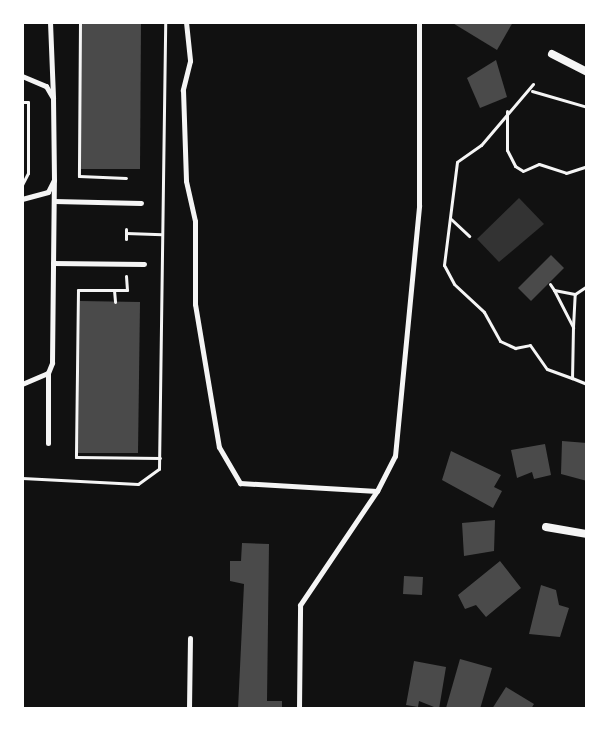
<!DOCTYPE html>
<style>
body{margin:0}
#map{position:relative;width:609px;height:731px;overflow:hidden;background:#111;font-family:"Alegreya Sans",sans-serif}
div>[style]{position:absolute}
.water>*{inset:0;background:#333}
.building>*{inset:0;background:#4a4a4a}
.path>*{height:3px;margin:-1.5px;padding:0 1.5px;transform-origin:1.5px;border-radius:1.5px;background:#f5f5f5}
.service>*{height:5px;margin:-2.5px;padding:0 2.5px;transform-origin:2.5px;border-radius:2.5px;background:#f5f5f5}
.minor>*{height:8px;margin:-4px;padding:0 4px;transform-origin:4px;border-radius:4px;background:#f5f5f5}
span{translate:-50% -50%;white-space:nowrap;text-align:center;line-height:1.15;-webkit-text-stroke:8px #fff;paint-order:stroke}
.frame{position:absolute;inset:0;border:24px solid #fff;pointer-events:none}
</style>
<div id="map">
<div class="water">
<i style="clip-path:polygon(519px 198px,544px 224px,499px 262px,477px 239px)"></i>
</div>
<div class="building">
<i style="clip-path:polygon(81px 22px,141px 22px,140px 169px,81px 169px)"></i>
<i style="clip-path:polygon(451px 22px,513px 22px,497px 50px)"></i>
<i style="clip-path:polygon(496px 60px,507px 97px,480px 108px,467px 78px)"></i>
<i style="clip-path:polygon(551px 255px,564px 268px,531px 301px,518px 288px)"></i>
<i style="clip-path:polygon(80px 301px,140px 302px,138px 453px,78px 453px)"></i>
<i style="clip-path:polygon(562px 441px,587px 443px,587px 481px,561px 474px)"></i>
<i style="clip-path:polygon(545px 444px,551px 475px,534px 479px,532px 472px,517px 478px,511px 450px)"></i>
<i style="clip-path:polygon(451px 451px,501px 475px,494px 487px,502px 491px,493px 508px,442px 480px)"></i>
<i style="clip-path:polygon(495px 520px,494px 551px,464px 556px,462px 523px)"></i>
<i style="clip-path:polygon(242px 543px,269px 544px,267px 701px,282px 701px,282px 709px,238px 709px,244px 584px,230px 581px,230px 561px,241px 561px)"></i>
<i style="clip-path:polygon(500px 561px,521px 588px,486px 617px,476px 605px,465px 609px,458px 595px)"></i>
<i style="clip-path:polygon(404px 576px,423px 577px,422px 595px,403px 594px)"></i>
<i style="clip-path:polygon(541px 585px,556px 590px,559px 605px,569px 608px,560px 637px,529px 634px)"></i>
<i style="clip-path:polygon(460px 659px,492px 668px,480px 709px,446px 708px)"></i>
<i style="clip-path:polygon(414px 661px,446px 667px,439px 709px,419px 701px,418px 707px,406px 705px)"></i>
<i style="clip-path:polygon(506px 687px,534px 704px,531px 709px,492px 709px)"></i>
</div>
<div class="path">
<i style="left:80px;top:22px;width:154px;rotate:90.4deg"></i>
<i style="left:79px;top:176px;width:47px;rotate:2.4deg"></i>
<i style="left:533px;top:84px;width:80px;rotate:130.4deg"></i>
<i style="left:481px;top:145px;width:29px;rotate:145deg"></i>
<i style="left:457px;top:162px;width:104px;rotate:97.2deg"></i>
<i style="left:444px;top:265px;width:21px;rotate:62deg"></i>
<i style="left:454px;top:284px;width:41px;rotate:43deg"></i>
<i style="left:484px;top:312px;width:33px;rotate:61deg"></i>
<i style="left:500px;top:341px;width:17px;rotate:25deg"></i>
<i style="left:515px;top:348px;width:15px;rotate:-11deg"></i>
<i style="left:530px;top:345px;width:29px;rotate:55deg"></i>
<i style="left:547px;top:369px;width:27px;rotate:20deg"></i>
<i style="left:532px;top:91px;width:57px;rotate:16.2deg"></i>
<i style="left:22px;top:102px;width:6px"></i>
<i style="left:28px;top:102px;width:71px;rotate:90deg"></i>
<i style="left:28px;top:173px;width:13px;rotate:117deg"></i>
<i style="left:507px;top:111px;width:39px;rotate:90deg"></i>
<i style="left:507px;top:150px;width:18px;rotate:63deg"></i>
<i style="left:515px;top:166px;width:9px;rotate:32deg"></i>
<i style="left:523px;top:171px;width:17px;rotate:-24deg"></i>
<i style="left:539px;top:164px;width:28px;rotate:18deg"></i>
<i style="left:566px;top:173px;width:22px;rotate:-18deg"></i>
<i style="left:451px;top:219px;width:25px;rotate:43deg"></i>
<i style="left:126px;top:229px;width:10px;rotate:90deg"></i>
<i style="left:126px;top:233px;width:36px;rotate:2deg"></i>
<i style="left:126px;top:276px;width:14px;rotate:86deg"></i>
<i style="left:127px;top:290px;width:49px;rotate:180deg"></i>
<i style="left:78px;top:290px;width:167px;rotate:90.7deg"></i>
<i style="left:76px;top:457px;width:84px;rotate:0.7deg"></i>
<i style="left:550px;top:284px;width:7px;rotate:56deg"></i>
<i style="left:554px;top:290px;width:21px;rotate:11deg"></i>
<i style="left:575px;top:294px;width:14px;rotate:-34deg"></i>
<i style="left:114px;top:290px;width:12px;rotate:85deg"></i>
<i style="left:554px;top:290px;width:42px;rotate:62.8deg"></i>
<i style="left:573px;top:327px;width:33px;rotate:-87deg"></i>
<i style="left:573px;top:327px;width:51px;rotate:91.1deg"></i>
<i style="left:572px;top:378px;width:16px;rotate:22deg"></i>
<i style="left:22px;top:478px;width:116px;rotate:3deg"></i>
<i style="left:138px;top:484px;width:26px;rotate:-36deg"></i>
<i style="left:159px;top:469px;width:447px;rotate:-89.2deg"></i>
</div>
<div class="service">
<i style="left:50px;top:22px;width:75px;rotate:87.7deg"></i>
<i style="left:186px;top:22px;width:39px;rotate:84deg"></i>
<i style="left:190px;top:61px;width:30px;rotate:104deg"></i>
<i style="left:183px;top:90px;width:91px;rotate:88.1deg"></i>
<i style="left:186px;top:181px;width:41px;rotate:77.3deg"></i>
<i style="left:195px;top:221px;width:83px;rotate:90deg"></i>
<i style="left:195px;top:304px;width:145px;rotate:80.5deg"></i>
<i style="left:219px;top:447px;width:42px;rotate:59.7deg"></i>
<i style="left:240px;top:483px;width:137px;rotate:3.3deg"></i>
<i style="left:22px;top:76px;width:26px;rotate:23deg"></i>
<i style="left:46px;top:86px;width:14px;rotate:60deg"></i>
<i style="left:53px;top:98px;width:82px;rotate:89.3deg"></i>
<i style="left:54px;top:180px;width:13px;rotate:117deg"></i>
<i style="left:48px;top:192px;width:27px;rotate:165deg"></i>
<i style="left:54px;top:201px;width:87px;rotate:1.3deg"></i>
<i style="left:53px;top:263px;width:91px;rotate:0.6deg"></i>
<i style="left:48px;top:373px;width:70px;rotate:90deg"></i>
<i style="left:22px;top:384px;width:28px;rotate:-23deg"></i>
<i style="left:48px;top:373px;width:11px;rotate:-68deg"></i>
<i style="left:52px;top:363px;width:183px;rotate:-89.4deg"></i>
<i style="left:189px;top:709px;width:71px;rotate:-89.2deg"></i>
<i style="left:299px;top:709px;width:104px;rotate:-89.4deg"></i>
<i style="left:300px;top:605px;width:138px;rotate:-56deg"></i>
<i style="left:377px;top:491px;width:39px;rotate:-63deg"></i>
<i style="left:395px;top:456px;width:252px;rotate:-84.5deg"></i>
<i style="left:419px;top:205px;width:183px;rotate:-90deg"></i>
</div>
<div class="minor">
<i style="left:552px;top:54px;width:39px;rotate:27deg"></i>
<i style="left:546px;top:527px;width:42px;rotate:9.7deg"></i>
</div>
<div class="frame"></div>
</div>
